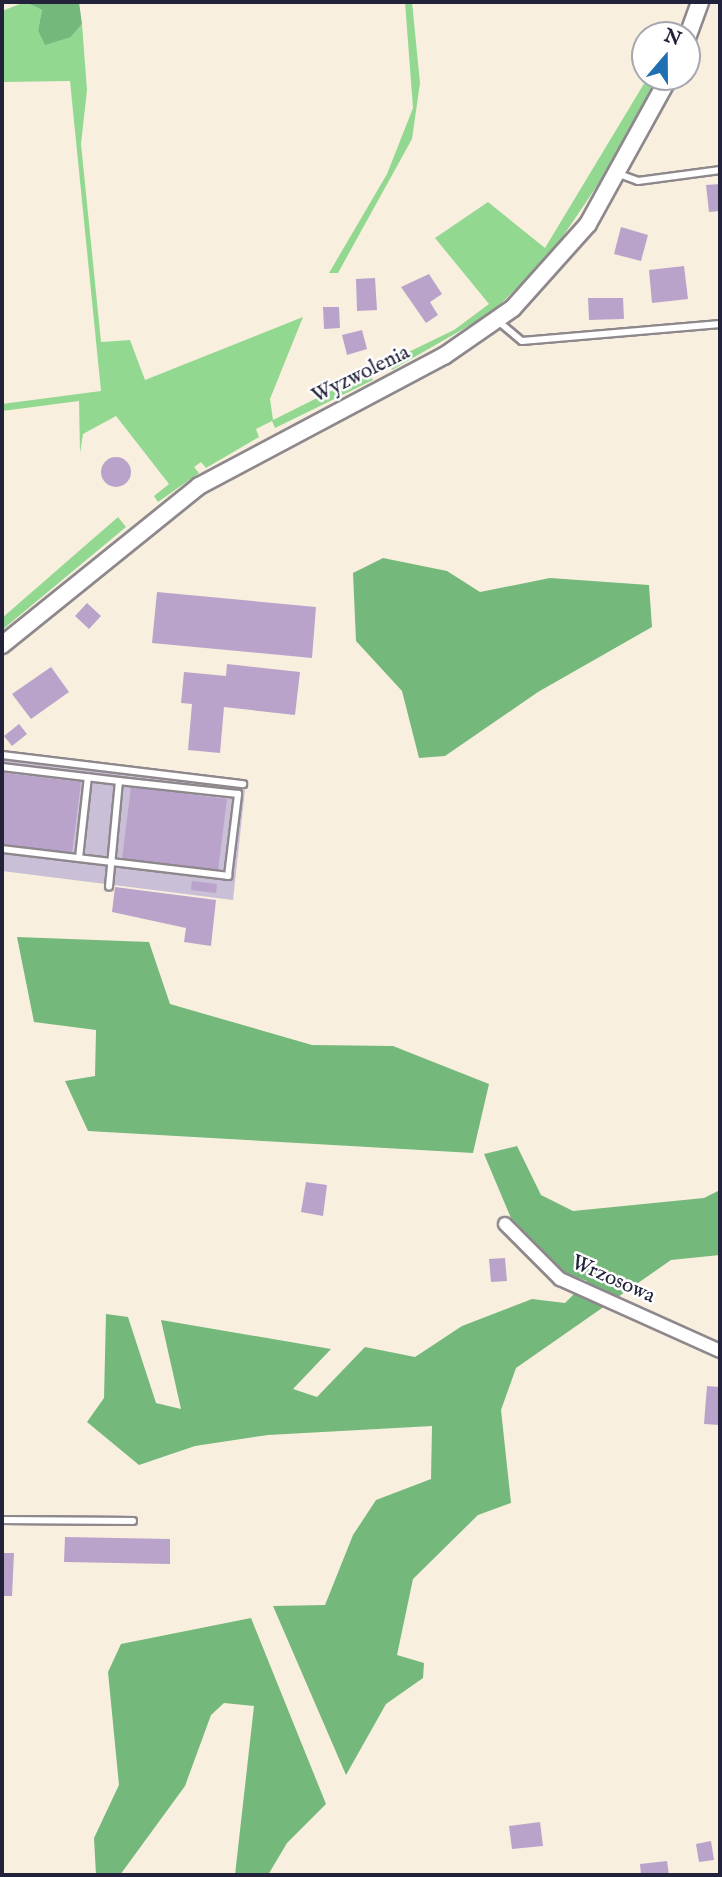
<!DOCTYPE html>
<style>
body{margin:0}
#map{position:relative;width:722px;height:1877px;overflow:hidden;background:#f9efdf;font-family:"IM FELL English",serif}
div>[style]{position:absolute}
.industrial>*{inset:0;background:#c9bfd7}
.green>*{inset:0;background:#92d891}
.forest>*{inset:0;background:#75b87b}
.building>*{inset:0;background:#baa3ca}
.round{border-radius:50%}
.roads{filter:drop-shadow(2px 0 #8e888d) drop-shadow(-2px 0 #8e888d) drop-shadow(0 2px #8e888d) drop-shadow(0 -2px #8e888d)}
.service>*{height:6px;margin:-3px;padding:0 3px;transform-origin:3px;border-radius:3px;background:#fff}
.minor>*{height:12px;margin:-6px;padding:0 6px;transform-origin:6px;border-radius:6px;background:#fff}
.tertiary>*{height:16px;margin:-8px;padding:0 8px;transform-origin:8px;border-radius:8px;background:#fff}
span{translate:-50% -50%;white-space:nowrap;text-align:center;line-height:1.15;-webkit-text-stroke:5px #fff;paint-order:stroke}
.street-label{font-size:21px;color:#22223b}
.frame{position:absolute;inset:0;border:4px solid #22223b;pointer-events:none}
.north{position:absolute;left:631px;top:21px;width:70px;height:70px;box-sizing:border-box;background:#fff;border:2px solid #a7a7b1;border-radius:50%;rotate:20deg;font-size:19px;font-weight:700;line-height:28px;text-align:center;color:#22223b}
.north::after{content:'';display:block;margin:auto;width:24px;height:32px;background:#1f6fb2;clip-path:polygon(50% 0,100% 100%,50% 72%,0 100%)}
</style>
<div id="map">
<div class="industrial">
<i style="clip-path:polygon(2px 759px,245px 790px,233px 900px,2px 871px)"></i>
</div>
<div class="green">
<i style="clip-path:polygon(25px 2px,42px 10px,38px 30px,71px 37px,82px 24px,87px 90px,81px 144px,101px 342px,130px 340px,145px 380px,303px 317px,270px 399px,273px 420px,369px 372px,373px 380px,275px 428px,272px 421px,256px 429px,259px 437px,206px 468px,201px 462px,194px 467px,199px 473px,158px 502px,154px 496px,169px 484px,116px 416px,83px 434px,80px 453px,79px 401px,2px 411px,2px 404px,101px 391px,70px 81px,2px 82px,2px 11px)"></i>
<i style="clip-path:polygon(405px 2px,412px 2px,420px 83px,412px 139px,338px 273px,329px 273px,387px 174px,413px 108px)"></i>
<i style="clip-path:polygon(648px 77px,657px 77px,607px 171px,549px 257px,491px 313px,392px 370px,388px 362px,454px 330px,489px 304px,435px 238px,488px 202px,545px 248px)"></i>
<i style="clip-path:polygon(118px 517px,126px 527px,2px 630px,2px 618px)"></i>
</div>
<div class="forest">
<i style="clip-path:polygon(25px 2px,79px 2px,82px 24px,71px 37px,45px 45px,38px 30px,42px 10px)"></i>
<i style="clip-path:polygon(383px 558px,447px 571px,480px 592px,550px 578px,649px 585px,652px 627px,538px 692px,445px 756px,419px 758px,402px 691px,356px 641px,353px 573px)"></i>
<i style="clip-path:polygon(17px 937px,149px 942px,170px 1004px,312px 1045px,393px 1046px,489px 1084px,473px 1153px,88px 1131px,65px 1081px,95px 1076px,96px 1030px,34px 1022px)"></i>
<i style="clip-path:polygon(517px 1146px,541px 1195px,573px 1211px,704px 1198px,720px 1190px,720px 1255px,671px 1260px,516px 1368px,501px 1410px,511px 1503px,478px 1515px,413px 1579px,397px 1655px,424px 1663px,423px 1678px,386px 1704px,346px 1775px,273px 1606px,325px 1605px,353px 1535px,376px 1500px,431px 1479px,432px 1426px,268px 1435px,195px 1446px,139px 1465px,87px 1422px,104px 1398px,106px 1314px,128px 1317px,156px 1403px,181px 1409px,161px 1320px,331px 1349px,293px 1389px,317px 1397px,365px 1347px,415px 1357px,462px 1326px,532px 1299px,565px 1303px,587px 1281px,559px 1271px,511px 1218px,484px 1154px)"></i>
<i style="clip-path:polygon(251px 1618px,326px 1804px,287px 1843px,268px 1875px,235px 1875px,254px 1706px,224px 1703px,211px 1715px,185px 1786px,120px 1875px,96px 1875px,94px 1838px,119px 1785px,108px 1672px,121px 1644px)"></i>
</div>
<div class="building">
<i style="clip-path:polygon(720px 184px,720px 211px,709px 212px,706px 185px)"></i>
<i style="clip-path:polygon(621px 227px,648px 235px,641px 261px,614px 254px)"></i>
<i style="clip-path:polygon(684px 266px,688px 299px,652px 303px,649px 270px)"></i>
<i style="clip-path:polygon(429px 274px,442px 294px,430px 302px,438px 315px,426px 323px,401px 287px)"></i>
<i style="clip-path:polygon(375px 278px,377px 310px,357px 311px,356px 279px)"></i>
<i style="clip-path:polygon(588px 298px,623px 298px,624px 319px,589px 320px)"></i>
<i style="clip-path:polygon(323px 307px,339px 307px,340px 328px,324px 329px)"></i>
<i style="clip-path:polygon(362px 330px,367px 349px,347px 355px,342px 335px)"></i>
<i class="round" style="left:101px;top:457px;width:30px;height:30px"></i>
<i style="clip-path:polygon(157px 592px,316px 607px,312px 658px,152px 643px)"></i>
<i style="clip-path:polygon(87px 603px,101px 616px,89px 629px,75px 616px)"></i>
<i style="clip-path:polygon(227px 664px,300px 672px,295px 715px,224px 707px,220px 753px,188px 750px,192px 704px,181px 703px,184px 672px,226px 676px)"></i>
<i style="clip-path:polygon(51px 667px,69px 692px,31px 719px,12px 694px)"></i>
<i style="clip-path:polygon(19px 724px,27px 734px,12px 746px,4px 736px)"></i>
<i style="clip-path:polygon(4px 773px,81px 782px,72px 853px,2px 844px)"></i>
<i style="clip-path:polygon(131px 787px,227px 799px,218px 870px,122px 859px)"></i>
<i style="clip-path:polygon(192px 881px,217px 884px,216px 893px,191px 890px)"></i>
<i style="clip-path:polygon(115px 887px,216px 900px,211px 946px,184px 942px,186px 928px,112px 912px)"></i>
<i style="clip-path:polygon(306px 1182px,327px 1185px,323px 1216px,301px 1212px)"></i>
<i style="clip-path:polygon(505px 1258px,507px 1281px,491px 1282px,489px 1259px)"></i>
<i style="clip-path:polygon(707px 1386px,720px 1387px,720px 1425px,704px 1424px)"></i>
<i style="clip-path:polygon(65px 1537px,170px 1539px,170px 1564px,64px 1562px)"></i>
<i style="clip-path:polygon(2px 1553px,14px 1553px,12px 1596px,2px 1596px)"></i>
<i style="clip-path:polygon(540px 1822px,543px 1846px,512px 1849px,509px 1826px)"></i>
<i style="clip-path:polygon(711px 1841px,714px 1860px,699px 1862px,696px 1844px)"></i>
<i style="clip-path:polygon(667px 1861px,669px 1875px,641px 1875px,640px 1864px)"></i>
</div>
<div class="roads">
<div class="service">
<i style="left:619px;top:174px;width:20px;rotate:20deg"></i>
<i style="left:638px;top:181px;width:83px;rotate:-7.6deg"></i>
<i style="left:498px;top:321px;width:31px;rotate:40deg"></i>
<i style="left:522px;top:341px;width:199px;rotate:-4.9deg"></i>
<i style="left:2px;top:755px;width:243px;rotate:6.9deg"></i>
<i style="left:2px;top:767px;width:118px;rotate:6.8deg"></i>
<i style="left:119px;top:781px;width:106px;rotate:95.4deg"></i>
<i style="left:2px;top:849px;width:228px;rotate:6.8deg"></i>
<i style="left:228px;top:876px;width:83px;rotate:-83deg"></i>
<i style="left:238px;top:794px;width:120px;rotate:-173.8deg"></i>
<i style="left:79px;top:858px;width:81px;rotate:-83.7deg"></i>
<i style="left:2px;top:1520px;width:131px;rotate:0.4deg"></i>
</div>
<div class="minor">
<i style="left:505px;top:1224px;width:78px;rotate:45deg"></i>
<i style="left:560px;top:1279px;width:175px;rotate:24.2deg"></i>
</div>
<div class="tertiary">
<i style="left:687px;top:38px;width:38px;rotate:-70deg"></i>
<i style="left:2px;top:645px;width:253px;rotate:-38.9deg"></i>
<i style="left:199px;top:486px;width:277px;rotate:-28deg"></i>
<i style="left:444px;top:356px;width:84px;rotate:-34.8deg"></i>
<i style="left:513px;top:308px;width:113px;rotate:-48.2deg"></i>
<i style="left:588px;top:224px;width:168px;rotate:-61.1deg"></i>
</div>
</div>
<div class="street-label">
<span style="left:361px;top:375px;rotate:-26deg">Wyzwolenia</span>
<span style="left:613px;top:1280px;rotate:24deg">Wrzosowa</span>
</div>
<div class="frame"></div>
<div class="north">N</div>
</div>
